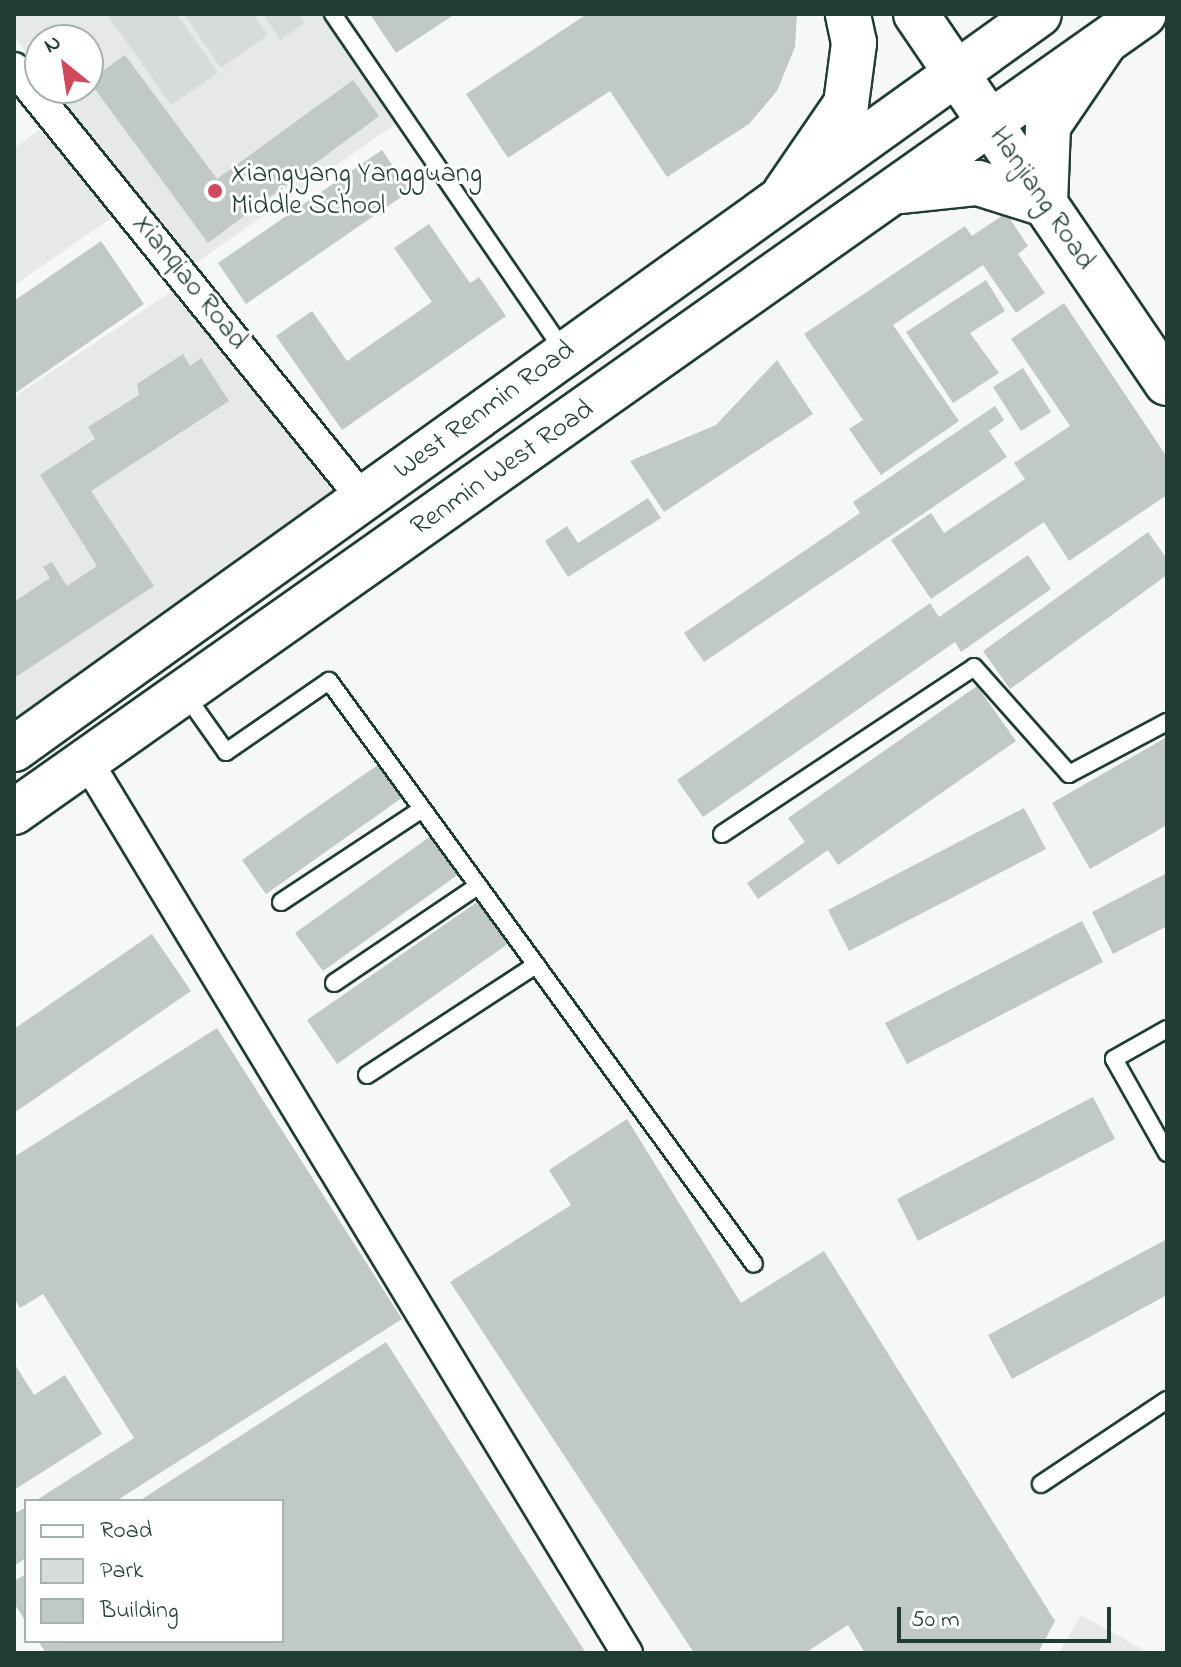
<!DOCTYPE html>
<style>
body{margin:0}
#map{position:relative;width:1181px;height:1667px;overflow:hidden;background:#f6f7f7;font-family:"Indie Flower",sans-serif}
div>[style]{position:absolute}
.built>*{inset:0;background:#e6e9e8}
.green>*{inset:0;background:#d6dcdb}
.building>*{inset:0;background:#c0c9c6}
.roads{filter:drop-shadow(2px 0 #1f3d34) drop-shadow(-2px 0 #1f3d34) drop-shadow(0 2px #1f3d34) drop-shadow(0 -2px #1f3d34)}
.service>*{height:16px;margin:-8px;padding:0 8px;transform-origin:8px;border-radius:8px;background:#fff}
.minor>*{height:30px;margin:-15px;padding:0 15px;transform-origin:15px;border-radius:15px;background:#fff}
.secondary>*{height:44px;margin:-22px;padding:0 22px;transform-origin:22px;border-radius:22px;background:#fff}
.primary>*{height:44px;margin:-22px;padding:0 22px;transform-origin:22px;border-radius:22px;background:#fff}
.dots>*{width:22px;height:22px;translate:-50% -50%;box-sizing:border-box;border:4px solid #fff;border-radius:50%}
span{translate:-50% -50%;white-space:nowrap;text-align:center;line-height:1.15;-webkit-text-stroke:6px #fff;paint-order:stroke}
.poi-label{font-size:28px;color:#1f3d34}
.left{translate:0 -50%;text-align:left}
.street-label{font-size:28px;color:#1f3d34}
.frame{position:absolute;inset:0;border:16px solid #1f3d34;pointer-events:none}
.legend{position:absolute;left:24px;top:1499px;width:260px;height:144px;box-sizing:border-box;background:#fff;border:2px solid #a5b1ae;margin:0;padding:10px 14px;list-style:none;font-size:24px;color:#1f3d34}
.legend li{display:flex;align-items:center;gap:16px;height:40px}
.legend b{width:40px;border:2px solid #a5b1ae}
.north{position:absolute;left:24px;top:24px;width:80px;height:80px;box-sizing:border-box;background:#fff;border:2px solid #a5b1ae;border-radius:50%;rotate:330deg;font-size:22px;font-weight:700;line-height:32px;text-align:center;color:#1f3d34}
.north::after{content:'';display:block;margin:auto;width:28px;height:36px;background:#d1495b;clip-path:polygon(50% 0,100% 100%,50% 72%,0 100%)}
.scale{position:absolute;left:897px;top:1607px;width:214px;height:36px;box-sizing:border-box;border:4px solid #1f3d34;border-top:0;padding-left:10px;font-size:24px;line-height:28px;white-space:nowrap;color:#1f3d34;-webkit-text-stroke:6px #fff;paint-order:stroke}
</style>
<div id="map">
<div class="built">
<i style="clip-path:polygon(14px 14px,341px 14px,409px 115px,188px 268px,53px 88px,88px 88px,88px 40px,40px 40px,40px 71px,14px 36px)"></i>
<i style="clip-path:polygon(54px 120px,119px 213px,14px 285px,14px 148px)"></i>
<i style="clip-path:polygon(187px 281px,363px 499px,14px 749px,14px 397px)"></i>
<i style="clip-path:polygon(1081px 1615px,1149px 1653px,1059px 1653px)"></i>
</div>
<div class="green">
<i style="clip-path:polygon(113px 14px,177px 14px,218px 73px,171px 105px,109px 17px)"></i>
<i style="clip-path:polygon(184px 14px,253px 14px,268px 35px,221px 68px)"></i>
<i style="clip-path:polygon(263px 14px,299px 14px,305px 23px,280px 40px)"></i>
</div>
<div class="building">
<i style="clip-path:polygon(370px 14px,455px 14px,396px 53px)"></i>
<i style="clip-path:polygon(587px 14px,797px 14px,795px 47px,777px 91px,749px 124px,667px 177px,610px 91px,508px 158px,466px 94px)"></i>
<i style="clip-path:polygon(125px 55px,217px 179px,353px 80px,379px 116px,208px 243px,89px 81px)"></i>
<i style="clip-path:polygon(382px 150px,410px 191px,246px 304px,218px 263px)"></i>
<i style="clip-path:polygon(1006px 213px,1028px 246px,1018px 254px,1045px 293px,1016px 313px,983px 265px,893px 325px,959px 421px,881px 475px,849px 429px,863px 420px,804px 334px,965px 226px,972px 236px)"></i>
<i style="clip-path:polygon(429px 224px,470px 283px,479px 277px,506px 316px,342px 430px,276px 336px,312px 311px,347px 361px,432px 302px,394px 248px)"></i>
<i style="clip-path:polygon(101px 241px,144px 304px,14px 394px,14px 301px)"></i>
<i style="clip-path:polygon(986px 280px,1005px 311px,970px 333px,999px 373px,953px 403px,906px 332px)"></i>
<i style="clip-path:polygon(1064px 303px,1167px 457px,1167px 495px,1069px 561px,1044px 522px,931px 599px,891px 540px,931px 513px,944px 533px,1025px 479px,1014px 463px,1070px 426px,1011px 339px)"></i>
<i style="clip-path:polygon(183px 354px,190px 366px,201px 358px,229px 401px,91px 491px,154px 586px,14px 678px,14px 602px,50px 578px,43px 567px,52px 562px,67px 586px,97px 566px,40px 475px,95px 439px,88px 427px,139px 395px,137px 384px)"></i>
<i style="clip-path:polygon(777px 360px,813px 414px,664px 512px,630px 461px,716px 425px)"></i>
<i style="clip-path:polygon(1023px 368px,1051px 412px,1021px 431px,993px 387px)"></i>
<i style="clip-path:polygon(995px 406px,1004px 420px,989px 431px,1007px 457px,704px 662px,684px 633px,860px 513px,853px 502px)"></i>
<i style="clip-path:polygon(648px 498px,661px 518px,568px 577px,545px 541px,567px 526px,578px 543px)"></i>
<i style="clip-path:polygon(1148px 532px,1167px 559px,1167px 575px,1010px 689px,983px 651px)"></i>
<i style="clip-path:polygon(1028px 555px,1051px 589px,961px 652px,955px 642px,703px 817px,677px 780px,930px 603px,939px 617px)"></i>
<i style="clip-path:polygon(977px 686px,1016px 741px,838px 865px,828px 850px,758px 899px,747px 883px,805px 842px,788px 818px)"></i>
<i style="clip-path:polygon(1167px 737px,1167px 825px,1090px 869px,1052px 803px)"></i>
<i style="clip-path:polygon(382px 762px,406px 795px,266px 894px,242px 860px)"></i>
<i style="clip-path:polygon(1024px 808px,1046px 849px,849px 951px,828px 910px)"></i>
<i style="clip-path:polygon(435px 833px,463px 871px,323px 971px,295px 933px)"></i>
<i style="clip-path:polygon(1167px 873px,1167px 926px,1113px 954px,1092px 912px)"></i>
<i style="clip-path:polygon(483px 898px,512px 941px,337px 1064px,307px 1020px)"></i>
<i style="clip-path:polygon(1082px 921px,1103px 962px,907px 1064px,885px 1023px)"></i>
<i style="clip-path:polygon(152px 934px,191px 991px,14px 1113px,14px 1029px)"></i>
<i style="clip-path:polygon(217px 1028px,402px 1319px,116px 1501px,35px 1501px,134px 1438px,43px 1294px,20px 1308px,14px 1298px,14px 1157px)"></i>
<i style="clip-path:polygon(1093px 1097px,1115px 1139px,918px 1241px,897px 1199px)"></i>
<i style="clip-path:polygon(627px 1119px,741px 1303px,824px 1251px,1055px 1621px,1038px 1653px,865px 1653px,848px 1625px,805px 1653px,694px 1653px,450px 1282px,571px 1205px,549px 1170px)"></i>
<i style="clip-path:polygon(1167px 1239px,1167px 1295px,1012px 1379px,988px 1335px)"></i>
<i style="clip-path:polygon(386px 1342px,586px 1653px,46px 1653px,38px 1641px,282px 1641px,282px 1501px,139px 1501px)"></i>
<i style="clip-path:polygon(14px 1363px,34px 1395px,65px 1375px,102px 1434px,14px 1490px)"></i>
<i style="clip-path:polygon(26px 1507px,26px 1558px,14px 1566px,14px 1514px)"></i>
<i style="clip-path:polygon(26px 1574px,26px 1622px,14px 1603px,14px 1581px)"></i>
</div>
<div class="roads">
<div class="service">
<i style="left:333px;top:14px;width:411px;rotate:55.6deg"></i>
<i style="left:185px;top:694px;width:71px;rotate:54.7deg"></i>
<i style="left:226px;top:752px;width:125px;rotate:-34.6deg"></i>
<i style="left:329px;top:681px;width:721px;rotate:53.91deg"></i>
<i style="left:722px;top:834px;width:302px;rotate:-33.5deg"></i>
<i style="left:974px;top:667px;width:143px;rotate:48.4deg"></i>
<i style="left:1069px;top:774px;width:111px;rotate:-28deg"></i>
<i style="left:281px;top:902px;width:169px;rotate:-33.4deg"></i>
<i style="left:334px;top:983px;width:174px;rotate:-34deg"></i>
<i style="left:1167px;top:1029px;width:61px;rotate:150.5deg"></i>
<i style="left:1114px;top:1059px;width:108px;rotate:60.6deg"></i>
<i style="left:367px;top:1075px;width:202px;rotate:-33.1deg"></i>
<i style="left:1041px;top:1484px;width:151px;rotate:-33.7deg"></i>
</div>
<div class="minor">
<i style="left:14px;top:68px;width:555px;rotate:51deg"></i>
<i style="left:87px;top:761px;width:1043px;rotate:58.81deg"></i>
</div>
<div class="secondary">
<i style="left:916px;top:14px;width:446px;rotate:55.8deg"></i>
<i style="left:900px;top:191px;width:78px;rotate:-5.9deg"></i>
<i style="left:978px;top:183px;width:70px;rotate:17.4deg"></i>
<i style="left:1045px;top:204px;width:78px;rotate:-87.8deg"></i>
<i style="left:1048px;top:126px;width:98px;rotate:-55.8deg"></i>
<i style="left:785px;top:193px;width:108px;rotate:-55.6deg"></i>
<i style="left:846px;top:104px;width:62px;rotate:-82.5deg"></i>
<i style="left:854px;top:43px;width:30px;rotate:-102deg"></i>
</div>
<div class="primary">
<i style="left:14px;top:749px;width:1261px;rotate:-35.64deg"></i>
<i style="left:14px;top:812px;width:1383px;rotate:-35.23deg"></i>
</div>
</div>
<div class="dots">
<i style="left:215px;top:191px;background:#d1495b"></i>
</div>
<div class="poi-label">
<span class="left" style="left:231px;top:191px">Xiangyang Yangguang<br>Middle School</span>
</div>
<div class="street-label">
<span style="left:1041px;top:199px;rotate:56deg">Hanjiang Road</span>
<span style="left:189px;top:283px;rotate:51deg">Xianqiao Road</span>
<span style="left:485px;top:411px;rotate:-36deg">West Renmin Road</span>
<span style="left:503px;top:469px;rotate:-35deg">Renmin West Road</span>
</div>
<div class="frame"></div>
<ul class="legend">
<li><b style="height:10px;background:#fff"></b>Road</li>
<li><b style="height:22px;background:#d6dcdb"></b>Park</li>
<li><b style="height:22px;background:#c0c9c6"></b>Building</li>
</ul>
<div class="north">N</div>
<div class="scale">50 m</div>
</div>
